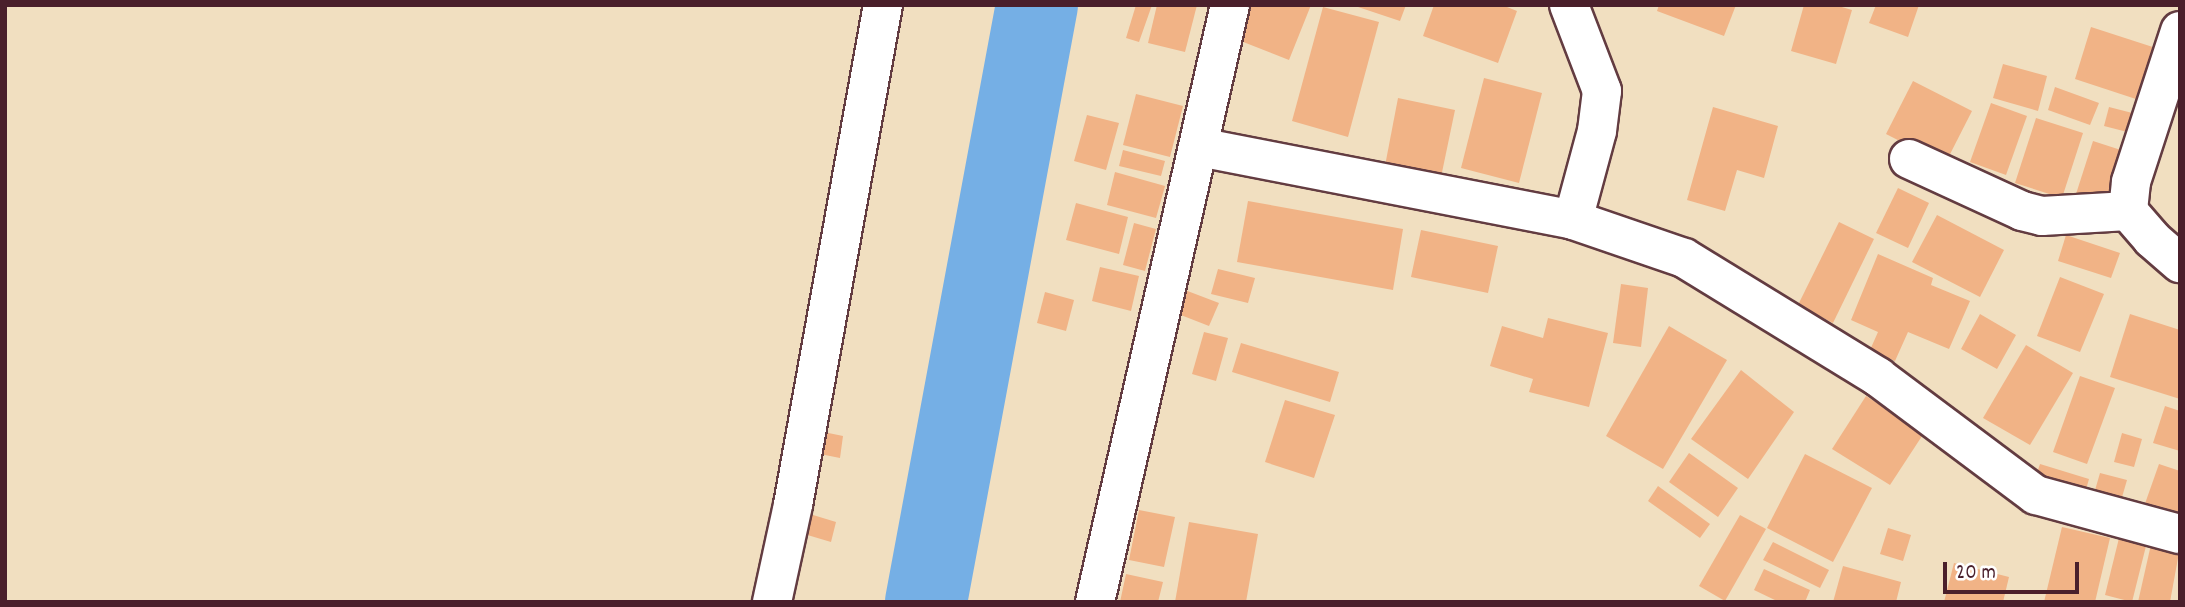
<!DOCTYPE html>
<style>
body{margin:0}
#map{position:relative;width:2185px;height:607px;overflow:hidden;background:#f1dfc0;font-family:Dekko,sans-serif}
div>[style]{position:absolute}
.river>*{height:82px;margin:-41px;padding:0 41px;transform-origin:41px;border-radius:41px;background:#75afe5}
.building>*{inset:0;background:#f1b386}
.roads{filter:drop-shadow(2px 0 #633c41) drop-shadow(-2px 0 #633c41) drop-shadow(0 2px #633c41) drop-shadow(0 -2px #633c41)}
.street>*{height:38px;margin:-19px;padding:0 19px;transform-origin:19px;border-radius:19px;background:#fff}
span{translate:-50% -50%;white-space:nowrap;text-align:center;line-height:1.15;-webkit-text-stroke:5px #fff;paint-order:stroke}
.frame{position:absolute;inset:0;border:7px solid #4a1f2b;pointer-events:none}
.scale{position:absolute;left:1943px;top:562px;width:136px;height:32px;box-sizing:border-box;border:4px solid #4a1f2b;border-top:0;padding-left:9px;font-size:21px;line-height:24px;white-space:nowrap;color:#4a1f2b;-webkit-text-stroke:5px #fff;paint-order:stroke}
</style>
<div id="map">
<div class="river">
<i style="left:926px;top:602px;width:607px;rotate:-79.47deg"></i>
</div>
<div class="building">
<i style="clip-path:polygon(1136px 5px,1152px 5px,1139px 42px,1126px 38px)"></i>
<i style="clip-path:polygon(1157px 5px,1197px 5px,1185px 52px,1148px 43px)"></i>
<i style="clip-path:polygon(1240px 5px,1311px 5px,1289px 60px,1228px 36px)"></i>
<i style="clip-path:polygon(1352px 5px,1406px 5px,1400px 21px)"></i>
<i style="clip-path:polygon(1434px 5px,1502px 5px,1517px 11px,1498px 63px,1423px 36px)"></i>
<i style="clip-path:polygon(1659px 5px,1736px 5px,1724px 36px,1657px 11px)"></i>
<i style="clip-path:polygon(1804px 5px,1835px 5px,1852px 10px,1836px 64px,1791px 51px)"></i>
<i style="clip-path:polygon(1876px 5px,1919px 5px,1908px 37px,1869px 23px)"></i>
<i style="clip-path:polygon(1323px 7px,1379px 22px,1348px 137px,1292px 121px)"></i>
<i style="clip-path:polygon(2091px 27px,2162px 50px,2145px 102px,2075px 79px)"></i>
<i style="clip-path:polygon(2003px 64px,2047px 76px,2038px 111px,1993px 98px)"></i>
<i style="clip-path:polygon(1484px 78px,1542px 93px,1519px 183px,1461px 168px)"></i>
<i style="clip-path:polygon(1913px 81px,1972px 111px,1945px 164px,1886px 134px)"></i>
<i style="clip-path:polygon(2055px 87px,2099px 103px,2090px 125px,2048px 110px)"></i>
<i style="clip-path:polygon(1136px 94px,1183px 106px,1170px 157px,1123px 145px)"></i>
<i style="clip-path:polygon(1398px 98px,1455px 110px,1440px 182px,1384px 171px)"></i>
<i style="clip-path:polygon(1991px 103px,2027px 116px,2006px 175px,1970px 162px)"></i>
<i style="clip-path:polygon(1713px 107px,1778px 126px,1764px 178px,1737px 170px,1725px 211px,1687px 200px)"></i>
<i style="clip-path:polygon(2109px 107px,2144px 116px,2139px 135px,2104px 126px)"></i>
<i style="clip-path:polygon(1087px 115px,1119px 123px,1106px 170px,1074px 161px)"></i>
<i style="clip-path:polygon(2036px 118px,2083px 133px,2062px 198px,2015px 183px)"></i>
<i style="clip-path:polygon(2093px 141px,2127px 152px,2110px 205px,2076px 194px)"></i>
<i style="clip-path:polygon(1123px 150px,1165px 161px,1161px 176px,1119px 166px)"></i>
<i style="clip-path:polygon(1115px 172px,1165px 186px,1156px 218px,1107px 205px)"></i>
<i style="clip-path:polygon(1898px 188px,1929px 203px,1908px 248px,1876px 233px)"></i>
<i style="clip-path:polygon(1248px 201px,1403px 229px,1393px 290px,1237px 262px)"></i>
<i style="clip-path:polygon(1076px 203px,1128px 217px,1119px 254px,1066px 240px)"></i>
<i style="clip-path:polygon(1937px 215px,2004px 250px,1980px 297px,1912px 262px)"></i>
<i style="clip-path:polygon(1839px 222px,1874px 239px,1833px 323px,1798px 305px)"></i>
<i style="clip-path:polygon(1134px 223px,1156px 229px,1145px 271px,1123px 265px)"></i>
<i style="clip-path:polygon(1421px 230px,1498px 246px,1488px 293px,1411px 277px)"></i>
<i style="clip-path:polygon(2066px 235px,2120px 253px,2111px 278px,2058px 261px)"></i>
<i style="clip-path:polygon(1878px 254px,1933px 278px,1931px 285px,1970px 301px,1949px 349px,1908px 332px,1895px 361px,1870px 350px,1878px 332px,1851px 320px)"></i>
<i style="clip-path:polygon(1100px 267px,1139px 276px,1131px 311px,1092px 301px)"></i>
<i style="clip-path:polygon(1218px 269px,1255px 278px,1248px 303px,1211px 294px)"></i>
<i style="clip-path:polygon(2060px 277px,2104px 294px,2080px 352px,2037px 336px)"></i>
<i style="clip-path:polygon(1621px 284px,1648px 288px,1641px 347px,1613px 343px)"></i>
<i style="clip-path:polygon(1177px 287px,1219px 303px,1209px 326px,1168px 310px)"></i>
<i style="clip-path:polygon(1045px 292px,1074px 300px,1066px 331px,1037px 323px)"></i>
<i style="clip-path:polygon(1980px 314px,2016px 335px,1997px 369px,1961px 349px)"></i>
<i style="clip-path:polygon(2130px 314px,2180px 330px,2180px 399px,2110px 377px)"></i>
<i style="clip-path:polygon(1548px 318px,1608px 333px,1589px 407px,1529px 392px,1533px 379px,1490px 366px,1502px 326px,1543px 338px)"></i>
<i style="clip-path:polygon(1669px 326px,1727px 360px,1663px 469px,1606px 436px)"></i>
<i style="clip-path:polygon(1204px 332px,1228px 338px,1216px 381px,1192px 374px)"></i>
<i style="clip-path:polygon(1241px 343px,1339px 372px,1330px 402px,1232px 372px)"></i>
<i style="clip-path:polygon(2026px 345px,2073px 373px,2030px 445px,1983px 418px)"></i>
<i style="clip-path:polygon(1741px 370px,1794px 412px,1748px 479px,1691px 439px)"></i>
<i style="clip-path:polygon(2080px 376px,2115px 388px,2087px 464px,2053px 452px)"></i>
<i style="clip-path:polygon(1866px 396px,1924px 433px,1890px 485px,1832px 449px)"></i>
<i style="clip-path:polygon(1285px 400px,1335px 415px,1314px 478px,1265px 462px)"></i>
<i style="clip-path:polygon(2165px 406px,2180px 411px,2180px 451px,2153px 443px)"></i>
<i style="clip-path:polygon(814px 430px,843px 436px,840px 458px,810px 452px)"></i>
<i style="clip-path:polygon(2122px 433px,2142px 439px,2134px 467px,2114px 462px)"></i>
<i style="clip-path:polygon(1689px 453px,1738px 488px,1718px 517px,1669px 482px)"></i>
<i style="clip-path:polygon(1805px 454px,1872px 488px,1833px 562px,1767px 528px)"></i>
<i style="clip-path:polygon(2040px 464px,2089px 479px,2083px 500px,2033px 485px)"></i>
<i style="clip-path:polygon(2159px 464px,2180px 471px,2180px 511px,2174px 526px,2141px 515px)"></i>
<i style="clip-path:polygon(2100px 473px,2127px 480px,2118px 511px,2091px 504px)"></i>
<i style="clip-path:polygon(1658px 486px,1710px 524px,1700px 538px,1648px 501px)"></i>
<i style="clip-path:polygon(1139px 510px,1175px 517px,1164px 567px,1129px 560px)"></i>
<i style="clip-path:polygon(800px 511px,836px 522px,831px 542px,794px 531px)"></i>
<i style="clip-path:polygon(1740px 515px,1766px 529px,1725px 601px,1699px 586px)"></i>
<i style="clip-path:polygon(1189px 522px,1258px 534px,1246px 602px,1175px 602px)"></i>
<i style="clip-path:polygon(2062px 527px,2110px 538px,2095px 602px,2044px 602px)"></i>
<i style="clip-path:polygon(1888px 528px,1911px 535px,1903px 561px,1880px 554px)"></i>
<i style="clip-path:polygon(2120px 534px,2147px 542px,2132px 602px,2105px 595px)"></i>
<i style="clip-path:polygon(2152px 540px,2180px 547px,2170px 602px,2138px 602px)"></i>
<i style="clip-path:polygon(1773px 542px,1829px 570px,1820px 588px,1763px 560px)"></i>
<i style="clip-path:polygon(1954px 563px,2009px 577px,2003px 602px,1944px 602px)"></i>
<i style="clip-path:polygon(1843px 566px,1901px 582px,1896px 602px,1833px 602px)"></i>
<i style="clip-path:polygon(1764px 569px,1810px 590px,1805px 602px,1779px 602px,1754px 590px)"></i>
<i style="clip-path:polygon(1126px 574px,1163px 582px,1158px 602px,1120px 602px)"></i>
</div>
<div class="roads">
<div class="street">
<i style="left:1569px;top:5px;width:92px;rotate:69deg"></i>
<i style="left:1602px;top:91px;width:40px;rotate:97.1deg"></i>
<i style="left:1597px;top:131px;width:92px;rotate:105.1deg"></i>
<i style="left:2180px;top:31px;width:159px;rotate:108deg"></i>
<i style="left:2131px;top:182px;width:29px;rotate:96deg"></i>
<i style="left:2128px;top:211px;width:37px;rotate:49deg"></i>
<i style="left:2152px;top:239px;width:37px;rotate:41deg"></i>
<i style="left:1199px;top:147px;width:381px;rotate:11deg"></i>
<i style="left:1573px;top:220px;width:117px;rotate:18.9deg"></i>
<i style="left:1684px;top:258px;width:228px;rotate:31.5deg"></i>
<i style="left:1878px;top:377px;width:197px;rotate:36.8deg"></i>
<i style="left:2036px;top:495px;width:149px;rotate:15.2deg"></i>
<i style="left:1909px;top:159px;width:124px;rotate:24.7deg"></i>
<i style="left:2022px;top:211px;width:21px;rotate:14deg"></i>
<i style="left:2042px;top:216px;width:86px;rotate:-3.3deg"></i>
<i style="left:772px;top:602px;width:99px;rotate:-77.8deg"></i>
<i style="left:793px;top:505px;width:508px;rotate:-79.8deg"></i>
<i style="left:1095px;top:602px;width:612px;rotate:-77.26deg"></i>
</div>
</div>
<div class="frame"></div>
<div class="scale">20 m</div>
</div>
